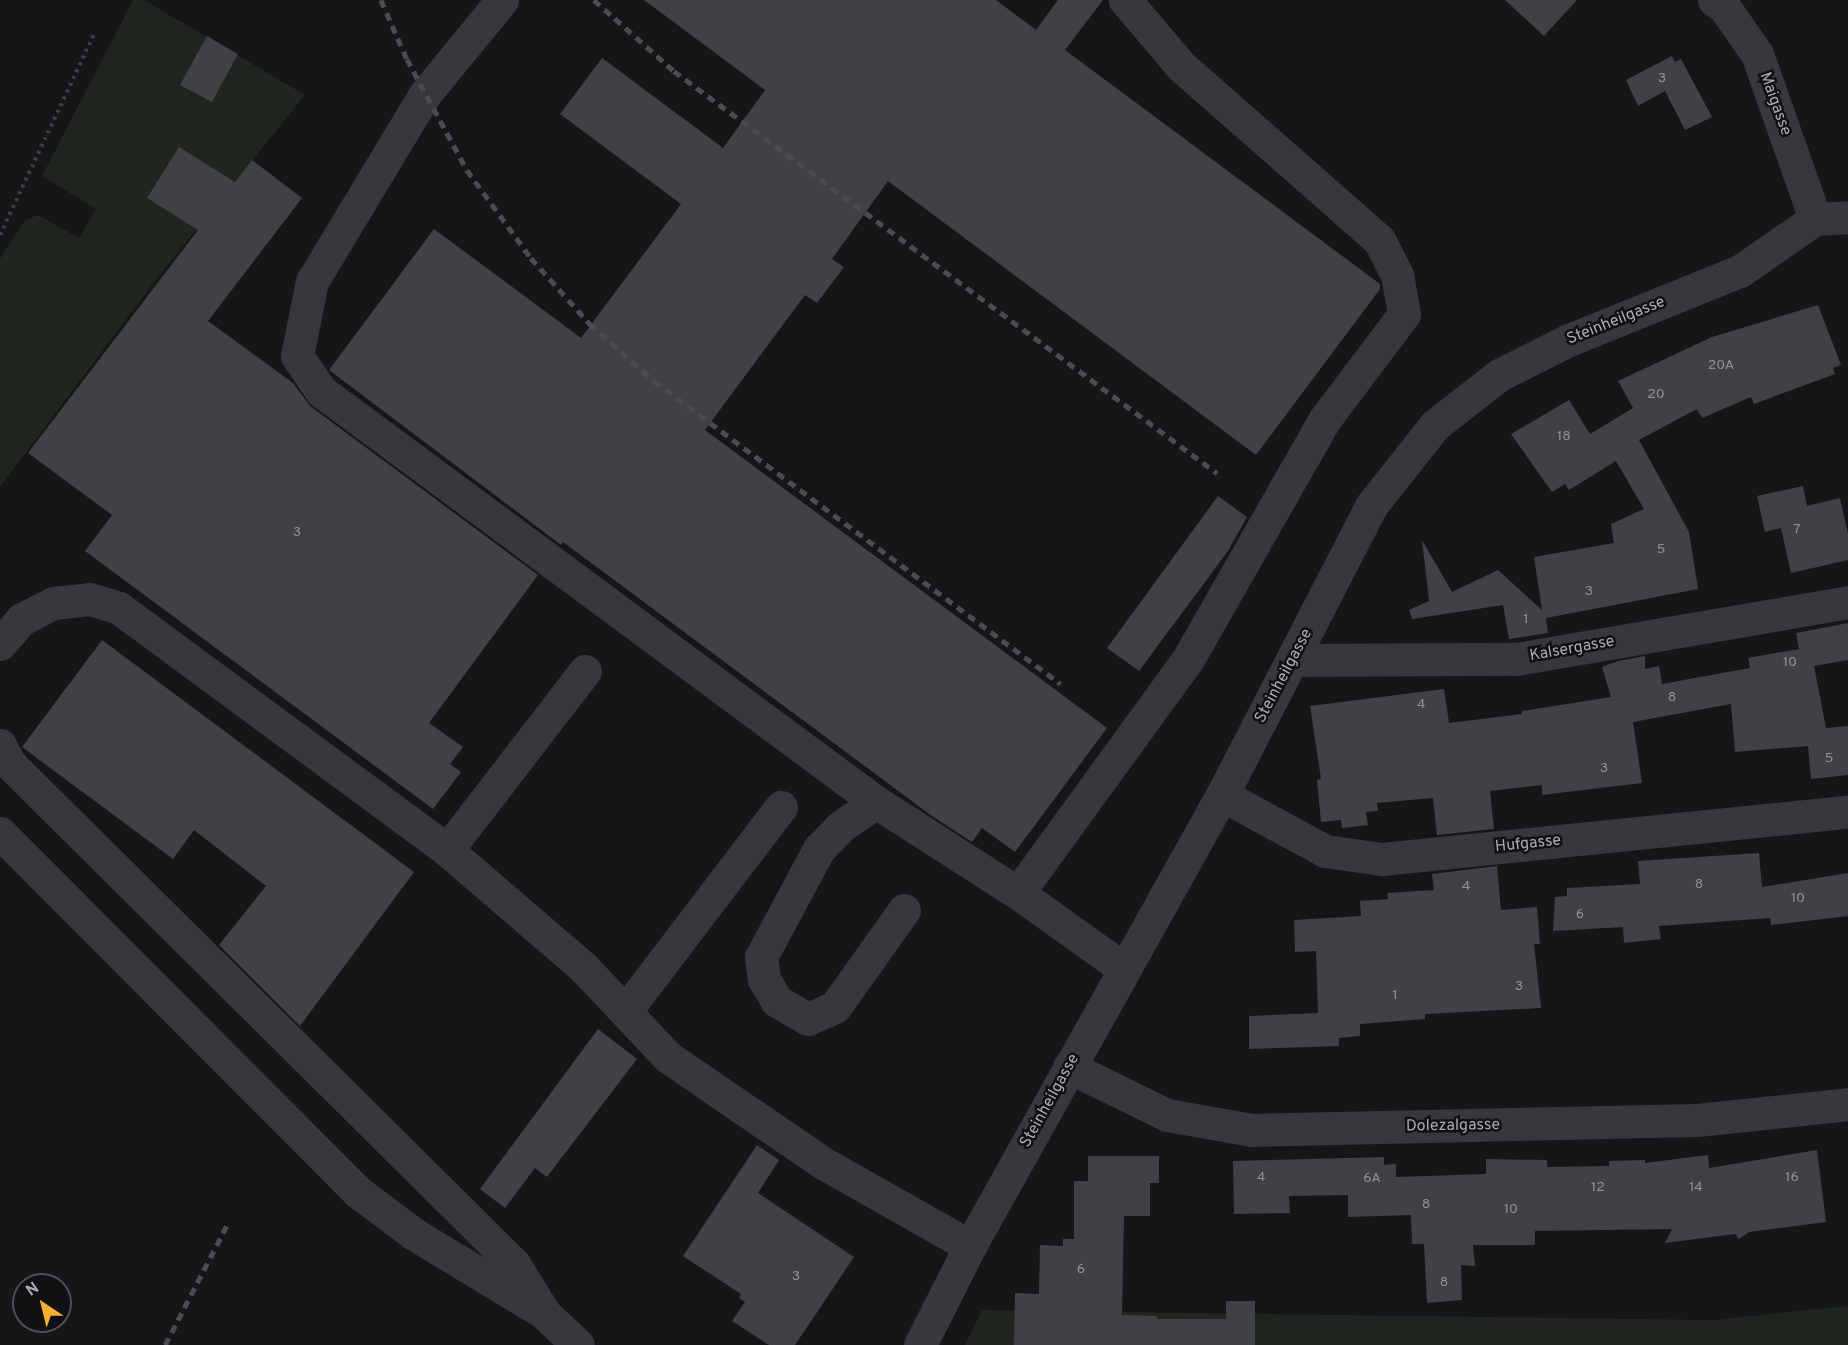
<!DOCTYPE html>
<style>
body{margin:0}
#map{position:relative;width:1848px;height:1345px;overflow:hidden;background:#161618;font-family:Overpass,sans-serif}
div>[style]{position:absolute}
.green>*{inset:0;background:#1e261f}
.building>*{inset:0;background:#404145}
.path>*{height:4px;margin-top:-2px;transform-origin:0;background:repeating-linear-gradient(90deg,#3d3f44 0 3px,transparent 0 7.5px)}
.minor>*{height:33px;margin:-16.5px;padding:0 16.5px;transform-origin:16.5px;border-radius:16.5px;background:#37383d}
.rail>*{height:4.5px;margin-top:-2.25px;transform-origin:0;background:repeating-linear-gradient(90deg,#4a4c52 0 8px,transparent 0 14px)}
span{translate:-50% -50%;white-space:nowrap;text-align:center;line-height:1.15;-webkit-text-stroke:5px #111113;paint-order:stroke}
.number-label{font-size:14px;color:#8e929b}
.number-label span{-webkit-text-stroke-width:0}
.street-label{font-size:16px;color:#a8adb8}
.north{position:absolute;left:12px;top:1273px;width:60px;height:60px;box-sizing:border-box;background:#111113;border:2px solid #4d4f55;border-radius:50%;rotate:325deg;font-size:16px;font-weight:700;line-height:24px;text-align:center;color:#a8adb8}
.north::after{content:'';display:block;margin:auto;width:21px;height:27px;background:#f2b134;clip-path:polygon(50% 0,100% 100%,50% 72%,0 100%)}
</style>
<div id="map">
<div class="green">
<i style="clip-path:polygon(133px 0,144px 0,305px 95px,155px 281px,0 487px,0 259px,24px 221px,38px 215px,79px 238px,96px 209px,42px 176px)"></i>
<i style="clip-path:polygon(1848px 1306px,1848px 1345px,965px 1345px,982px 1310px,1714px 1320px)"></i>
</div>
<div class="building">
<i style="clip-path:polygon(644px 0,996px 0,1036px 30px,1058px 0,1103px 0,1065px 50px,1380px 284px,1380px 289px,1256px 455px,888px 181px,832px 259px,844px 267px,817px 303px,805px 295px,705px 430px,1107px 728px,1015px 852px,982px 828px,972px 842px,932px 816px,563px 542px,561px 545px,329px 370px,434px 229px,581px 338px,681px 204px,560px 114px,602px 58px,723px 148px,765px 90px)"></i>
<i style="clip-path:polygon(1505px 0,1577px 0,1544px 36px)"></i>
<i style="clip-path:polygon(207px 36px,238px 54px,212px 102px,180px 85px)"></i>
<i style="clip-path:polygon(1672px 56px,1675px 62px,1681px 59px,1712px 117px,1685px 130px,1665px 91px,1638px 106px,1626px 80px)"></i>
<i style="clip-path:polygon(179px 147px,235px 182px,252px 160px,302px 198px,208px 321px,293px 383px,310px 406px,538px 575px,429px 723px,463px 747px,450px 764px,461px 772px,433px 809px,85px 551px,112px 515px,28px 453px,198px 230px,147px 198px)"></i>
<i style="clip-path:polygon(1818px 305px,1841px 365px,1833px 368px,1835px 374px,1754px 404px,1751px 397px,1702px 418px,1697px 409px,1639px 440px,1689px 532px,1698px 589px,1546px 618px,1548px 633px,1509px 639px,1503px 605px,1412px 619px,1409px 610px,1429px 601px,1422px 540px,1452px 592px,1498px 570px,1542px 610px,1534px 557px,1614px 543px,1611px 524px,1644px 509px,1616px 461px,1569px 490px,1565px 484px,1552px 492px,1511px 434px,1569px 400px,1590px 434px,1633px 408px,1618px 381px,1712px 337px)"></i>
<i style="clip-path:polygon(1803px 486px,1807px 506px,1840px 498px,1848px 534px,1848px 560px,1791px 573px,1781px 528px,1765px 532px,1757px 496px)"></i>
<i style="clip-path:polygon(1218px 496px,1247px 517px,1228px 551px,1139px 671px,1107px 648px)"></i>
<i style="clip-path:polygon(1848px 623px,1848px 660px,1814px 666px,1826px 728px,1848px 726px,1848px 775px,1811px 779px,1808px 746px,1735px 752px,1731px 704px,1633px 722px,1642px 783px,1542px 795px,1542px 785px,1490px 791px,1494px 829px,1437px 835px,1433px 798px,1377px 803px,1378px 811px,1366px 812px,1368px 825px,1342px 828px,1341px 820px,1321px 822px,1317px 780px,1321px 779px,1310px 706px,1444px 689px,1449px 723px,1522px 714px,1522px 711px,1611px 697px,1602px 667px,1618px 661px,1645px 656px,1645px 669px,1659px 666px,1662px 684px,1750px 668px,1748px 658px,1799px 649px,1796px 633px)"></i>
<i style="clip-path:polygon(102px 640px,414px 872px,300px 1026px,219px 945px,266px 886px,194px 830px,173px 859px,22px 747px)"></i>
<i style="clip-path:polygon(1759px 853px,1762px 887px,1848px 873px,1848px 916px,1771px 925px,1770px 918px,1659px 926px,1661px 939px,1624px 943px,1623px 927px,1553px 931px,1555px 897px,1567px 896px,1567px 888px,1640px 884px,1638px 861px)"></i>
<i style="clip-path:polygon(1497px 866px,1501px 910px,1537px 907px,1540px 944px,1534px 944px,1541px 1008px,1425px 1014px,1425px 1019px,1360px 1024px,1360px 1036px,1339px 1038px,1339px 1046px,1249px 1049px,1249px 1016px,1318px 1013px,1316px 951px,1295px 952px,1294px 920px,1361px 916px,1360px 901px,1388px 899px,1387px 893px,1434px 890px,1432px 874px)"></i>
<i style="clip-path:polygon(598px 1029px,637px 1059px,547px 1177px,535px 1168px,505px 1208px,480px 1189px)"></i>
<i style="clip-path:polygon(757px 1145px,779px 1160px,758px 1193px,854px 1257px,795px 1345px,769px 1345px,732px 1321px,745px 1302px,739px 1298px,741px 1294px,683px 1256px)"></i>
<i style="clip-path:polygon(1817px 1150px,1826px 1222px,1749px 1232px,1739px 1239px,1735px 1234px,1665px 1243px,1672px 1229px,1535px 1231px,1535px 1245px,1473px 1245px,1475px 1266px,1461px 1265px,1462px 1300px,1427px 1303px,1424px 1244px,1412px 1244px,1411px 1215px,1348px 1217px,1348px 1195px,1289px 1196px,1290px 1213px,1234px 1214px,1233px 1161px,1384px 1157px,1384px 1165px,1396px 1164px,1396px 1177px,1486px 1174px,1486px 1159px,1547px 1160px,1547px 1167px,1609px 1166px,1609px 1161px,1645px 1160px,1645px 1163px,1708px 1155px,1709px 1168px)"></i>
<i style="clip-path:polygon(1088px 1156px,1159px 1156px,1159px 1183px,1150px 1183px,1150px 1216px,1124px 1216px,1122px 1315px,1157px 1316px,1157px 1319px,1226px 1319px,1226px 1301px,1255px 1301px,1255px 1345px,1014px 1345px,1015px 1293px,1039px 1294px,1040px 1245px,1063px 1246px,1063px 1239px,1074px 1239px,1074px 1181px,1088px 1181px)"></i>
</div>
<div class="path">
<i style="left:0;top:235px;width:222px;rotate:-64.9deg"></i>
</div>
<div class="minor">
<i style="left:502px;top:0;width:122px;rotate:129.3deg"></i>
<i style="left:425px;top:94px;width:218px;rotate:121.1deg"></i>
<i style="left:312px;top:281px;width:76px;rotate:101.3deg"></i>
<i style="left:297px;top:356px;width:42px;rotate:55.6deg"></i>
<i style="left:321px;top:391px;width:691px;rotate:36.52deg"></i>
<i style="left:1714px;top:0;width:14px;rotate:36deg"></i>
<i style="left:1725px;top:8px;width:56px;rotate:55.2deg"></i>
<i style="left:1757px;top:54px;width:175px;rotate:70.6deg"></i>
<i style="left:0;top:644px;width:33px;rotate:-49deg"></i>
<i style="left:22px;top:619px;width:35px;rotate:-27deg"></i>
<i style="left:53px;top:603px;width:37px;rotate:-6deg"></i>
<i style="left:90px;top:599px;width:30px;rotate:17deg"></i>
<i style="left:119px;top:608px;width:408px;rotate:36.4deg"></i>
<i style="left:447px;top:850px;width:181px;rotate:40.7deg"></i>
<i style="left:584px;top:968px;width:122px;rotate:46.7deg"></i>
<i style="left:668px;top:1057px;width:188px;rotate:34.4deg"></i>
<i style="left:823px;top:1163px;width:169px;rotate:29.5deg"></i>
<i style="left:1293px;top:660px;width:223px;rotate:-0.3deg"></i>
<i style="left:1516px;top:659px;width:337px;rotate:-9.7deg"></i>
<i style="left:0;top:745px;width:20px;rotate:63deg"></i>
<i style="left:9px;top:763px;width:711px;rotate:44.77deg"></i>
<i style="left:514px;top:1264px;width:59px;rotate:58.2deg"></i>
<i style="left:545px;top:1314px;width:45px;rotate:43.2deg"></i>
<i style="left:1222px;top:795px;width:117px;rotate:28.5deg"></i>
<i style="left:1325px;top:851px;width:58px;rotate:8deg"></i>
<i style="left:1382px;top:859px;width:468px;rotate:-5.8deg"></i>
<i style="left:0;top:833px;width:507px;rotate:45.08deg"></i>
<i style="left:358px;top:1192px;width:70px;rotate:36.9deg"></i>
<i style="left:414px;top:1234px;width:145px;rotate:31.2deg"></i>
<i style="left:447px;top:850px;width:226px;rotate:-52.4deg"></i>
<i style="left:1018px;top:893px;width:289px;rotate:-54deg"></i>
<i style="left:1188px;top:659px;width:276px;rotate:-60.3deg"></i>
<i style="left:1325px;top:419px;width:131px;rotate:-53deg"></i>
<i style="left:1404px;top:314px;width:40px;rotate:-100deg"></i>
<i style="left:1397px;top:275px;width:39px;rotate:-117deg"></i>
<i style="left:1379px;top:240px;width:264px;rotate:-138.7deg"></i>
<i style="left:1181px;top:66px;width:87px;rotate:-130.3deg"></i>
<i style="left:904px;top:910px;width:119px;rotate:125.4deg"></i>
<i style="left:835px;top:1007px;width:30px;rotate:156deg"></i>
<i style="left:808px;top:1019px;width:36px;rotate:-150deg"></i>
<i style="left:777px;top:1001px;width:26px;rotate:-121deg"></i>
<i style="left:764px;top:979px;width:22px;rotate:-98deg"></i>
<i style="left:761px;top:957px;width:123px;rotate:-61.8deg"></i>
<i style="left:819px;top:849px;width:30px;rotate:-46deg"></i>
<i style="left:840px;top:827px;width:44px;rotate:-34.8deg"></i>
<i style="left:876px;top:802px;width:169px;rotate:32.7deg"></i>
<i style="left:1018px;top:893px;width:130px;rotate:35.6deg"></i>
<i style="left:627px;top:1009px;width:254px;rotate:-52.7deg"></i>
<i style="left:1069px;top:1067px;width:109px;rotate:26.1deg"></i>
<i style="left:1167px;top:1115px;width:86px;rotate:10deg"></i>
<i style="left:1252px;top:1130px;width:445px;rotate:-1.3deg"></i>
<i style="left:1697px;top:1120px;width:152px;rotate:-6deg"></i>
<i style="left:920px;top:1345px;width:111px;rotate:-63.2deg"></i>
<i style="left:970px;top:1246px;width:517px;rotate:-60.81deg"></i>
<i style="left:1222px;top:795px;width:325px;rotate:-62.7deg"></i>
<i style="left:1371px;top:506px;width:103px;rotate:-51.7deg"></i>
<i style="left:1435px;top:425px;width:81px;rotate:-38deg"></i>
<i style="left:1499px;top:375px;width:78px;rotate:-26.6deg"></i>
<i style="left:1569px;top:340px;width:184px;rotate:-22deg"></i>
<i style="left:1740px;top:271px;width:91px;rotate:-34.7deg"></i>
<i style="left:1815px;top:219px;width:33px;rotate:-3deg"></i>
</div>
<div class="rail">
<i style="left:381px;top:0;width:64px;rotate:66.2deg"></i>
<i style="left:407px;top:59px;width:126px;rotate:61.6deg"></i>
<i style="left:467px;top:170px;width:109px;rotate:54deg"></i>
<i style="left:531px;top:258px;width:89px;rotate:48.2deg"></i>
<i style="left:590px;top:324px;width:86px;rotate:41.7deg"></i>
<i style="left:654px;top:381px;width:507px;rotate:36.67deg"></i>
<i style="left:594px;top:0;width:107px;rotate:41.6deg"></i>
<i style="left:674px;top:71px;width:676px;rotate:36.51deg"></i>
<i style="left:165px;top:1345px;width:135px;rotate:-62.7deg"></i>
</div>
<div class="number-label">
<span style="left:1662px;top:79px">3</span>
<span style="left:1721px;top:366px">20A</span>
<span style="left:1656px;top:395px">20</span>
<span style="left:1564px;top:437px">18</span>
<span style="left:1797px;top:530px">7</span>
<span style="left:297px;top:533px">3</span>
<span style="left:1661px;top:550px">5</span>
<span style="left:1589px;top:592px">3</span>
<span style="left:1526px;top:620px">1</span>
<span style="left:1790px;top:663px">10</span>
<span style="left:1672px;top:698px">8</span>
<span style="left:1421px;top:705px">4</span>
<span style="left:1829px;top:759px">5</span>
<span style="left:1604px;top:769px">3</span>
<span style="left:1699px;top:885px">8</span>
<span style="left:1466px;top:887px">4</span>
<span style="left:1798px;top:899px">10</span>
<span style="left:1580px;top:915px">6</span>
<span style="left:1519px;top:987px">3</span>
<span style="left:1395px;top:996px">1</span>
<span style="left:1261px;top:1178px">4</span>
<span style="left:1792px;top:1178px">16</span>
<span style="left:1372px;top:1179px">6A</span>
<span style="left:1598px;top:1188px">12</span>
<span style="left:1696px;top:1188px">14</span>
<span style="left:1426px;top:1205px">8</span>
<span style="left:1511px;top:1210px">10</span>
<span style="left:1081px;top:1270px">6</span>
<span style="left:796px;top:1277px">3</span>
<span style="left:1444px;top:1283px">8</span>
</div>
<div class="street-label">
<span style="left:1775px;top:104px;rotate:70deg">Maigasse</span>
<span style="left:1616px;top:321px;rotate:-22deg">Steinheilgasse</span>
<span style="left:1572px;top:649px;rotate:-10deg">Kalsergasse</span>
<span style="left:1284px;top:676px;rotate:-62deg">Steinheilgasse</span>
<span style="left:1528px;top:844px;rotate:-6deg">Hufgasse</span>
<span style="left:1050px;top:1101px;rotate:-61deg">Steinheilgasse</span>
<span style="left:1453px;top:1126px;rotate:-1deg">Dolezalgasse</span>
</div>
<div class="north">N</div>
</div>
